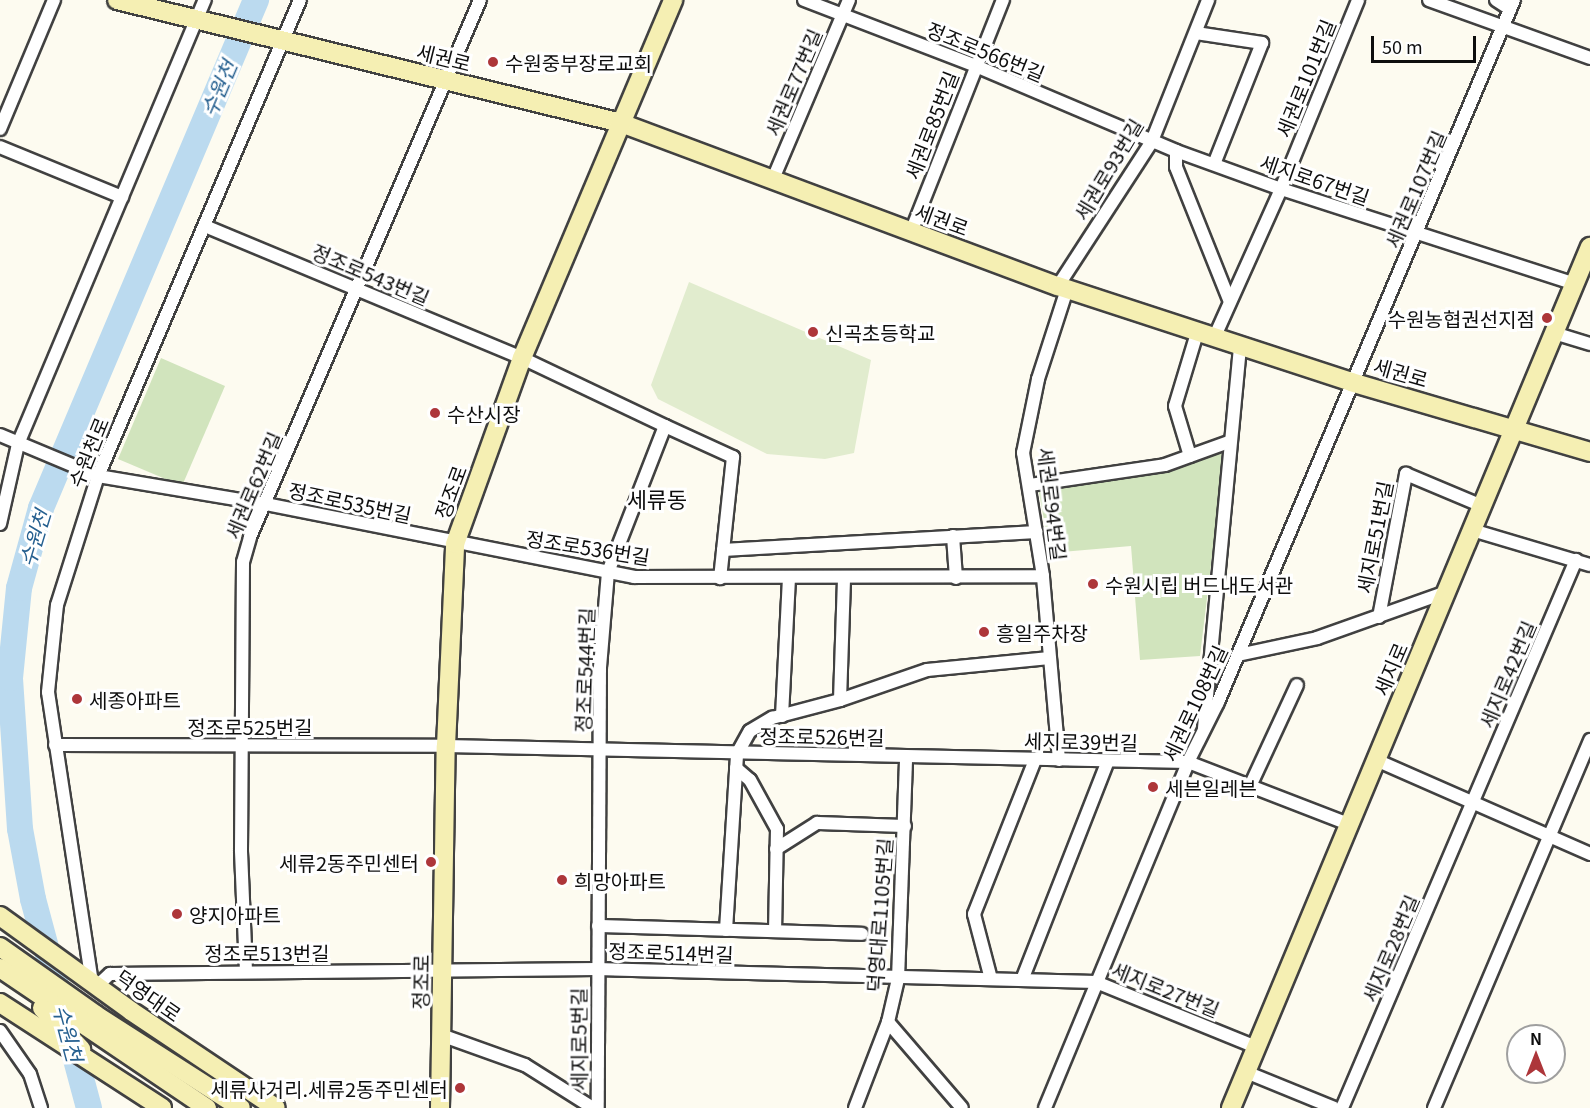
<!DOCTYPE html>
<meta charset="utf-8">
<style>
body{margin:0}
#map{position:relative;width:1590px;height:1108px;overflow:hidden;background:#fdfbf0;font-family:Georgia,"Noto Sans KR",serif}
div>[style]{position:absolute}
.green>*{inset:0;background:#d1e4bd}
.pitch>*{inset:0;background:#e1ecce}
.river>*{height:26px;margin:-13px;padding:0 13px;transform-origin:13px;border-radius:13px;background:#bbdaef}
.roads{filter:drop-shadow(2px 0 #414141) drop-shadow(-2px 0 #414141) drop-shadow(0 2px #414141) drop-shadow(0 -2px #414141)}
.street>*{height:12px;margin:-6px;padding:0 6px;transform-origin:6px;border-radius:6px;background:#fff}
.secondary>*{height:18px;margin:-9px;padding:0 9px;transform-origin:9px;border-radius:9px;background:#f5efb3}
.dots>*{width:16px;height:16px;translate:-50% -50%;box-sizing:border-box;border:3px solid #fff;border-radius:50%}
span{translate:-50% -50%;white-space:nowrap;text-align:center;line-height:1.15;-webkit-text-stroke:6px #fff;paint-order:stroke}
.street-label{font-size:20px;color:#0e0e0e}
.poi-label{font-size:20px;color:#0e0e0e}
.left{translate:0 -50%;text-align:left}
.right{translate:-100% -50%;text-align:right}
.water-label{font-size:21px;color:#266090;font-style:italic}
.quarter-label{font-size:22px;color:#0e0e0e}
.north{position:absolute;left:1506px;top:1024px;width:60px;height:60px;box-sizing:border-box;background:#fff;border:2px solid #9f9f9f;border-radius:50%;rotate:0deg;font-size:16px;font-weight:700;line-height:24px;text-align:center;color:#0e0e0e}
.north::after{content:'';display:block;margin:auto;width:21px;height:27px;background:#ad363a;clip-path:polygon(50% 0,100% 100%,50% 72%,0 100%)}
.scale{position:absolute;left:1371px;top:36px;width:105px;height:27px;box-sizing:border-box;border:3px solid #0e0e0e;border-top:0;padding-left:8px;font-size:18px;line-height:21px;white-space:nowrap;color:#0e0e0e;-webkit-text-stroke:4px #fff;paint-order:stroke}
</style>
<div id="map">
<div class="green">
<i style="clip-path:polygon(161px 358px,225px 386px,182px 486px,118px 459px)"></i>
<i style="clip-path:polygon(1225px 449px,1200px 656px,1140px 660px,1131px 546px,1050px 553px,1038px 487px)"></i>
</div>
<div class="pitch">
<i style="clip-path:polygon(689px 282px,871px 360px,854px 453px,825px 459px,767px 454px,658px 399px,651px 385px)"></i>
</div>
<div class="river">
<i style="left:89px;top:1108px;width:216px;rotate:-105deg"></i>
<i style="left:33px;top:899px;width:71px;rotate:-100.5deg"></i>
<i style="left:20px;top:829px;width:151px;rotate:-93.8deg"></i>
<i style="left:10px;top:678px;width:90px;rotate:-84.3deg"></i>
<i style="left:19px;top:588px;width:83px;rotate:-74.6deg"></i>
<i style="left:41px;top:508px;width:552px;rotate:-67.06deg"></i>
</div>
<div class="roads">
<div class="street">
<i style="left:804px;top:0;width:184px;rotate:21deg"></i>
<i style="left:976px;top:66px;width:217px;rotate:23deg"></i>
<i style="left:1176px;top:151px;width:112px;rotate:19.9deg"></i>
<i style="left:1281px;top:189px;width:309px;rotate:17.9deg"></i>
<i style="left:1429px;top:0;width:171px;rotate:19.8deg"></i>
<i style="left:1496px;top:0;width:17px;rotate:33deg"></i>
<i style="left:1196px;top:33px;width:67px;rotate:8.6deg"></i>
<i style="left:1262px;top:43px;width:130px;rotate:111.6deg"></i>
<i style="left:0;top:129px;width:140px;rotate:-67.3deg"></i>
<i style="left:0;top:147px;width:132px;rotate:22.3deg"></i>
<i style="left:1176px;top:151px;width:16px;rotate:90deg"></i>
<i style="left:1176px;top:167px;width:145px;rotate:68.2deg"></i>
<i style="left:773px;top:179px;width:194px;rotate:-67deg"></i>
<i style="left:205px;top:226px;width:343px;rotate:22.6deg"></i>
<i style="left:522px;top:358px;width:158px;rotate:25.4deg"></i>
<i style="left:665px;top:426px;width:157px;rotate:111.3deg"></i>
<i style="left:608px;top:572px;width:95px;rotate:94.8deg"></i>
<i style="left:600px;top:667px;width:441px;rotate:90.3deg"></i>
<i style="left:911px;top:232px;width:250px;rotate:-68.4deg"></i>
<i style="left:1058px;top:286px;width:173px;rotate:-57deg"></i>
<i style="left:1152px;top:141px;width:152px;rotate:-68.3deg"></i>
<i style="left:1554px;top:333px;width:38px;rotate:17deg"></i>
<i style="left:1215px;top:336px;width:161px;rotate:-65.8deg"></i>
<i style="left:1281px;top:189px;width:204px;rotate:-67.8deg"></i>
<i style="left:665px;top:426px;width:75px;rotate:24.5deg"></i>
<i style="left:733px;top:457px;width:122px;rotate:96.1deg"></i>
<i style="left:0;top:435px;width:106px;rotate:22.7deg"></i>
<i style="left:98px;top:476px;width:170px;rotate:9.5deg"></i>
<i style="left:266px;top:504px;width:375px;rotate:11.2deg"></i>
<i style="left:634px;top:577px;width:409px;rotate:-0.1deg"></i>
<i style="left:1190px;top:456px;width:52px;rotate:-106.7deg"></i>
<i style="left:1175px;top:406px;width:79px;rotate:-73.2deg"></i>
<i style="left:1030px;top:485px;width:136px;rotate:-8.4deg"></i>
<i style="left:1165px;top:465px;width:68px;rotate:-19.8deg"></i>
<i style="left:0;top:524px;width:82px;rotate:-77.3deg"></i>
<i style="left:18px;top:444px;width:482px;rotate:-67.2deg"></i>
<i style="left:1472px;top:530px;width:123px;rotate:16.5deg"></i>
<i style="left:953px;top:536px;width:42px;rotate:85.9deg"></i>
<i style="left:723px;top:550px;width:314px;rotate:-3.3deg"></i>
<i style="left:1379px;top:617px;width:146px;rotate:-79.3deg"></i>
<i style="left:1406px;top:474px;width:82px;rotate:22.8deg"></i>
<i style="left:1238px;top:655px;width:81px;rotate:-12.1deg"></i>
<i style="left:1317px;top:638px;width:137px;rotate:-19.6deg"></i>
<i style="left:840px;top:700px;width:121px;rotate:-88.1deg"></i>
<i style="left:782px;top:716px;width:138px;rotate:-87.1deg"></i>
<i style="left:1204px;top:728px;width:386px;rotate:-84.6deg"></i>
<i style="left:55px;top:745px;width:391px;rotate:0.1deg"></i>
<i style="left:446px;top:746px;width:742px;rotate:1.24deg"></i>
<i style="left:1188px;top:762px;width:173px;rotate:21.1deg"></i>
<i style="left:1059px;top:760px;width:185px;rotate:-95deg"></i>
<i style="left:1043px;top:576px;width:125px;rotate:-99.2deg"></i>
<i style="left:1023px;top:453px;width:76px;rotate:-78.5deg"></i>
<i style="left:1038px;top:379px;width:95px;rotate:-72.1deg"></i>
<i style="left:1376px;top:760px;width:234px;rotate:23.7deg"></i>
<i style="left:736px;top:768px;width:18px;rotate:41deg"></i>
<i style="left:750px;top:780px;width:56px;rotate:61.1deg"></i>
<i style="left:777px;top:829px;width:102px;rotate:91.1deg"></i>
<i style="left:1251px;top:784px;width:109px;rotate:-65.1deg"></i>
<i style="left:776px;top:849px;width:49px;rotate:-32.4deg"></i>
<i style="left:817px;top:823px;width:88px;rotate:2deg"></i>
<i style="left:598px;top:926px;width:264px;rotate:1.7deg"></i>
<i style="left:726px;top:930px;width:176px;rotate:-86.4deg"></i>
<i style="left:737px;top:754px;width:26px;rotate:-61deg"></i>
<i style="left:750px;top:731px;width:26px;rotate:-31deg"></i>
<i style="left:772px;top:718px;width:70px;rotate:-14.8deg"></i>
<i style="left:840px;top:700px;width:92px;rotate:-19deg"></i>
<i style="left:927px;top:670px;width:123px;rotate:-5.6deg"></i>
<i style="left:246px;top:971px;width:121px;rotate:-92.4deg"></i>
<i style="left:241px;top:850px;width:288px;rotate:-89.6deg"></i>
<i style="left:243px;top:562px;width:26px;rotate:-74deg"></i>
<i style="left:250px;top:537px;width:584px;rotate:-66.81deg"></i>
<i style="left:991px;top:979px;width:67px;rotate:-104.7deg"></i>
<i style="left:974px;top:914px;width:166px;rotate:-68.4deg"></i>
<i style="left:1022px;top:980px;width:235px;rotate:-68.6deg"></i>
<i style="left:92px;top:983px;width:294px;rotate:-98.6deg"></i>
<i style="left:48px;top:692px;width:87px;rotate:-84.1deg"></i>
<i style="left:57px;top:605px;width:135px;rotate:-72.4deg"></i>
<i style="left:98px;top:476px;width:517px;rotate:-67.01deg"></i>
<i style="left:97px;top:986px;width:18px;rotate:-43deg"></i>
<i style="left:110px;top:974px;width:487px;rotate:-0.6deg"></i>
<i style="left:597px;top:969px;width:499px;rotate:1.5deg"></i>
<i style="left:1096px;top:982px;width:173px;rotate:22.1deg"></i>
<i style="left:888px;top:1022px;width:113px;rotate:49.3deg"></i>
<i style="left:0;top:1031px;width:52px;rotate:55.1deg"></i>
<i style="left:30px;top:1074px;width:36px;rotate:72deg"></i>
<i style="left:441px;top:1035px;width:89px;rotate:19.7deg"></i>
<i style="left:525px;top:1065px;width:80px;rotate:32.3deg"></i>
<i style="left:1246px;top:1072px;width:95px;rotate:22.2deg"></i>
<i style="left:855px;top:1108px;width:92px;rotate:-69deg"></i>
<i style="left:888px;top:1022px;width:44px;rotate:-76.9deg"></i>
<i style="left:898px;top:979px;width:222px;rotate:-87.9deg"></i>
<i style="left:1045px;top:1108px;width:374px;rotate:-67.5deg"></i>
<i style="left:1188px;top:762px;width:67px;rotate:-63.4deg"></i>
<i style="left:1218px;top:702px;width:762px;rotate:-67.14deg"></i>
<i style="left:1342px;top:1108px;width:596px;rotate:-66.88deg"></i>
<i style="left:1434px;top:1108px;width:400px;rotate:-67deg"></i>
</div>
<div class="secondary">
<i style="left:117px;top:0;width:519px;rotate:13.71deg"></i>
<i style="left:621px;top:123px;width:466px;rotate:20.5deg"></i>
<i style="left:1058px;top:286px;width:308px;rotate:18.1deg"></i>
<i style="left:1351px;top:382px;width:249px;rotate:16.3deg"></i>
<i style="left:0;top:916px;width:162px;rotate:35.9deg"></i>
<i style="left:131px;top:1011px;width:174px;rotate:33.8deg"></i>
<i style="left:0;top:947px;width:118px;rotate:35.3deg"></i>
<i style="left:96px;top:1015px;width:172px;rotate:32.7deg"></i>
<i style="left:0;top:968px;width:250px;rotate:34.1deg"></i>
<i style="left:0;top:1003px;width:193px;rotate:32.9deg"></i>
<i style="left:42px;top:1008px;width:57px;rotate:46.4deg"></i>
<i style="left:440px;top:1108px;width:362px;rotate:-89.1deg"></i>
<i style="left:446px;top:746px;width:202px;rotate:-87.4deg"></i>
<i style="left:455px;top:544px;width:198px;rotate:-70.2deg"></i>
<i style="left:522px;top:358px;width:389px;rotate:-67.1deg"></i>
<i style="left:1231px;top:1108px;width:933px;rotate:-67.37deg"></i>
</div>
</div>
<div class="dots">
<i style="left:493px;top:62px;background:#ad363a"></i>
<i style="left:1547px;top:318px;background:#ad363a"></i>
<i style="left:813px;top:332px;background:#ad363a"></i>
<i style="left:435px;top:413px;background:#ad363a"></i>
<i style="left:1093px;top:584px;background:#ad363a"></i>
<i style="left:984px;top:632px;background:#ad363a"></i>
<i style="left:77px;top:699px;background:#ad363a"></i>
<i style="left:1153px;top:787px;background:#ad363a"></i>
<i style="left:431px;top:862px;background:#ad363a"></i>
<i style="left:562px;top:880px;background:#ad363a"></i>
<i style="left:177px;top:914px;background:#ad363a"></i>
<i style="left:460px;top:1088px;background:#ad363a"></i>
</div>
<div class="street-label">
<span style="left:986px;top:51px;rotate:22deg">정조로566번길</span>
<span style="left:444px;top:57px;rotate:14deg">세권로</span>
<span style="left:1305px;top:78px;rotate:-68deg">세권로101번길</span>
<span style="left:793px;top:82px;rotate:-67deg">세권로77번길</span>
<span style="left:931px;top:125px;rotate:-69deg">세권로85번길</span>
<span style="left:1108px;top:169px;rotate:-59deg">세권로93번길</span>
<span style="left:1315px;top:179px;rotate:19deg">세지로67번길</span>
<span style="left:1415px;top:189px;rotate:-67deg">세권로107번길</span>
<span style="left:942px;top:219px;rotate:20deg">세권로</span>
<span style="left:371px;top:274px;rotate:23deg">정조로543번길</span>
<span style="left:1401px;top:372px;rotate:16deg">세권로</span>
<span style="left:88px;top:452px;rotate:-68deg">수원천로</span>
<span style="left:253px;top:485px;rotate:-67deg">세권로62번길</span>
<span style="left:450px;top:492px;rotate:-70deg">정조로</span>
<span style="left:350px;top:502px;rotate:12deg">정조로535번길</span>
<span style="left:1053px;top:504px;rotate:83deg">세권로94번길</span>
<span style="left:1374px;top:537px;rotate:-79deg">세지로51번길</span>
<span style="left:588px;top:547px;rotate:9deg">정조로536번길</span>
<span style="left:1390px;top:669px;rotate:-67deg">세지로</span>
<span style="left:584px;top:670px;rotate:-88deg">정조로544번길</span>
<span style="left:1507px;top:674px;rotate:-67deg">세지로42번길</span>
<span style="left:1194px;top:703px;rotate:-65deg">세권로108번길</span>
<span style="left:250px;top:726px">정조로525번길</span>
<span style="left:822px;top:736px;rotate:1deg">정조로526번길</span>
<span style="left:1081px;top:741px;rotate:1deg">세지로39번길</span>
<span style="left:879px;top:915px;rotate:-86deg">덕영대로1105번길</span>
<span style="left:1390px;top:948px;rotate:-67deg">세지로28번길</span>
<span style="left:267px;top:952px">정조로513번길</span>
<span style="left:671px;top:952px;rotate:2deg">정조로514번길</span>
<span style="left:420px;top:982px;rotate:-89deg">정조로</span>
<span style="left:1166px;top:989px;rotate:22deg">세지로27번길</span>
<span style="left:149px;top:995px;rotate:35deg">덕영대로</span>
<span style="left:578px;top:1039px;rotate:-90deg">세지로5번길</span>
</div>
<div class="poi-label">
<span class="left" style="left:505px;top:62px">수원중부장로교회</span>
<span class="right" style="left:1535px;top:318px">수원농협권선지점</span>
<span class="left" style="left:825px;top:332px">신곡초등학교</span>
<span class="left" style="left:447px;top:413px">수산시장</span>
<span class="left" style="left:1105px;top:584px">수원시립 버드내도서관</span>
<span class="left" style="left:996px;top:632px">흥일주차장</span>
<span class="left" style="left:89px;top:699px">세종아파트</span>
<span class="left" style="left:1165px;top:787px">세븐일레븐</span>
<span class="right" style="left:419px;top:862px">세류2동주민센터</span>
<span class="left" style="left:574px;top:880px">희망아파트</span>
<span class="left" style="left:189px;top:914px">양지아파트</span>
<span class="right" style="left:448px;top:1088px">세류사거리.세류2동주민센터</span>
</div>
<div class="water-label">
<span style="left:218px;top:88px;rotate:-67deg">수원천</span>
<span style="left:34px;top:538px;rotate:-73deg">수원천</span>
<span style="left:69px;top:1033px;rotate:75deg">수원천</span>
</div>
<div class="quarter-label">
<span style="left:657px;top:499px">세류동</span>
</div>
<div class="north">N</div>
<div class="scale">50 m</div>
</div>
